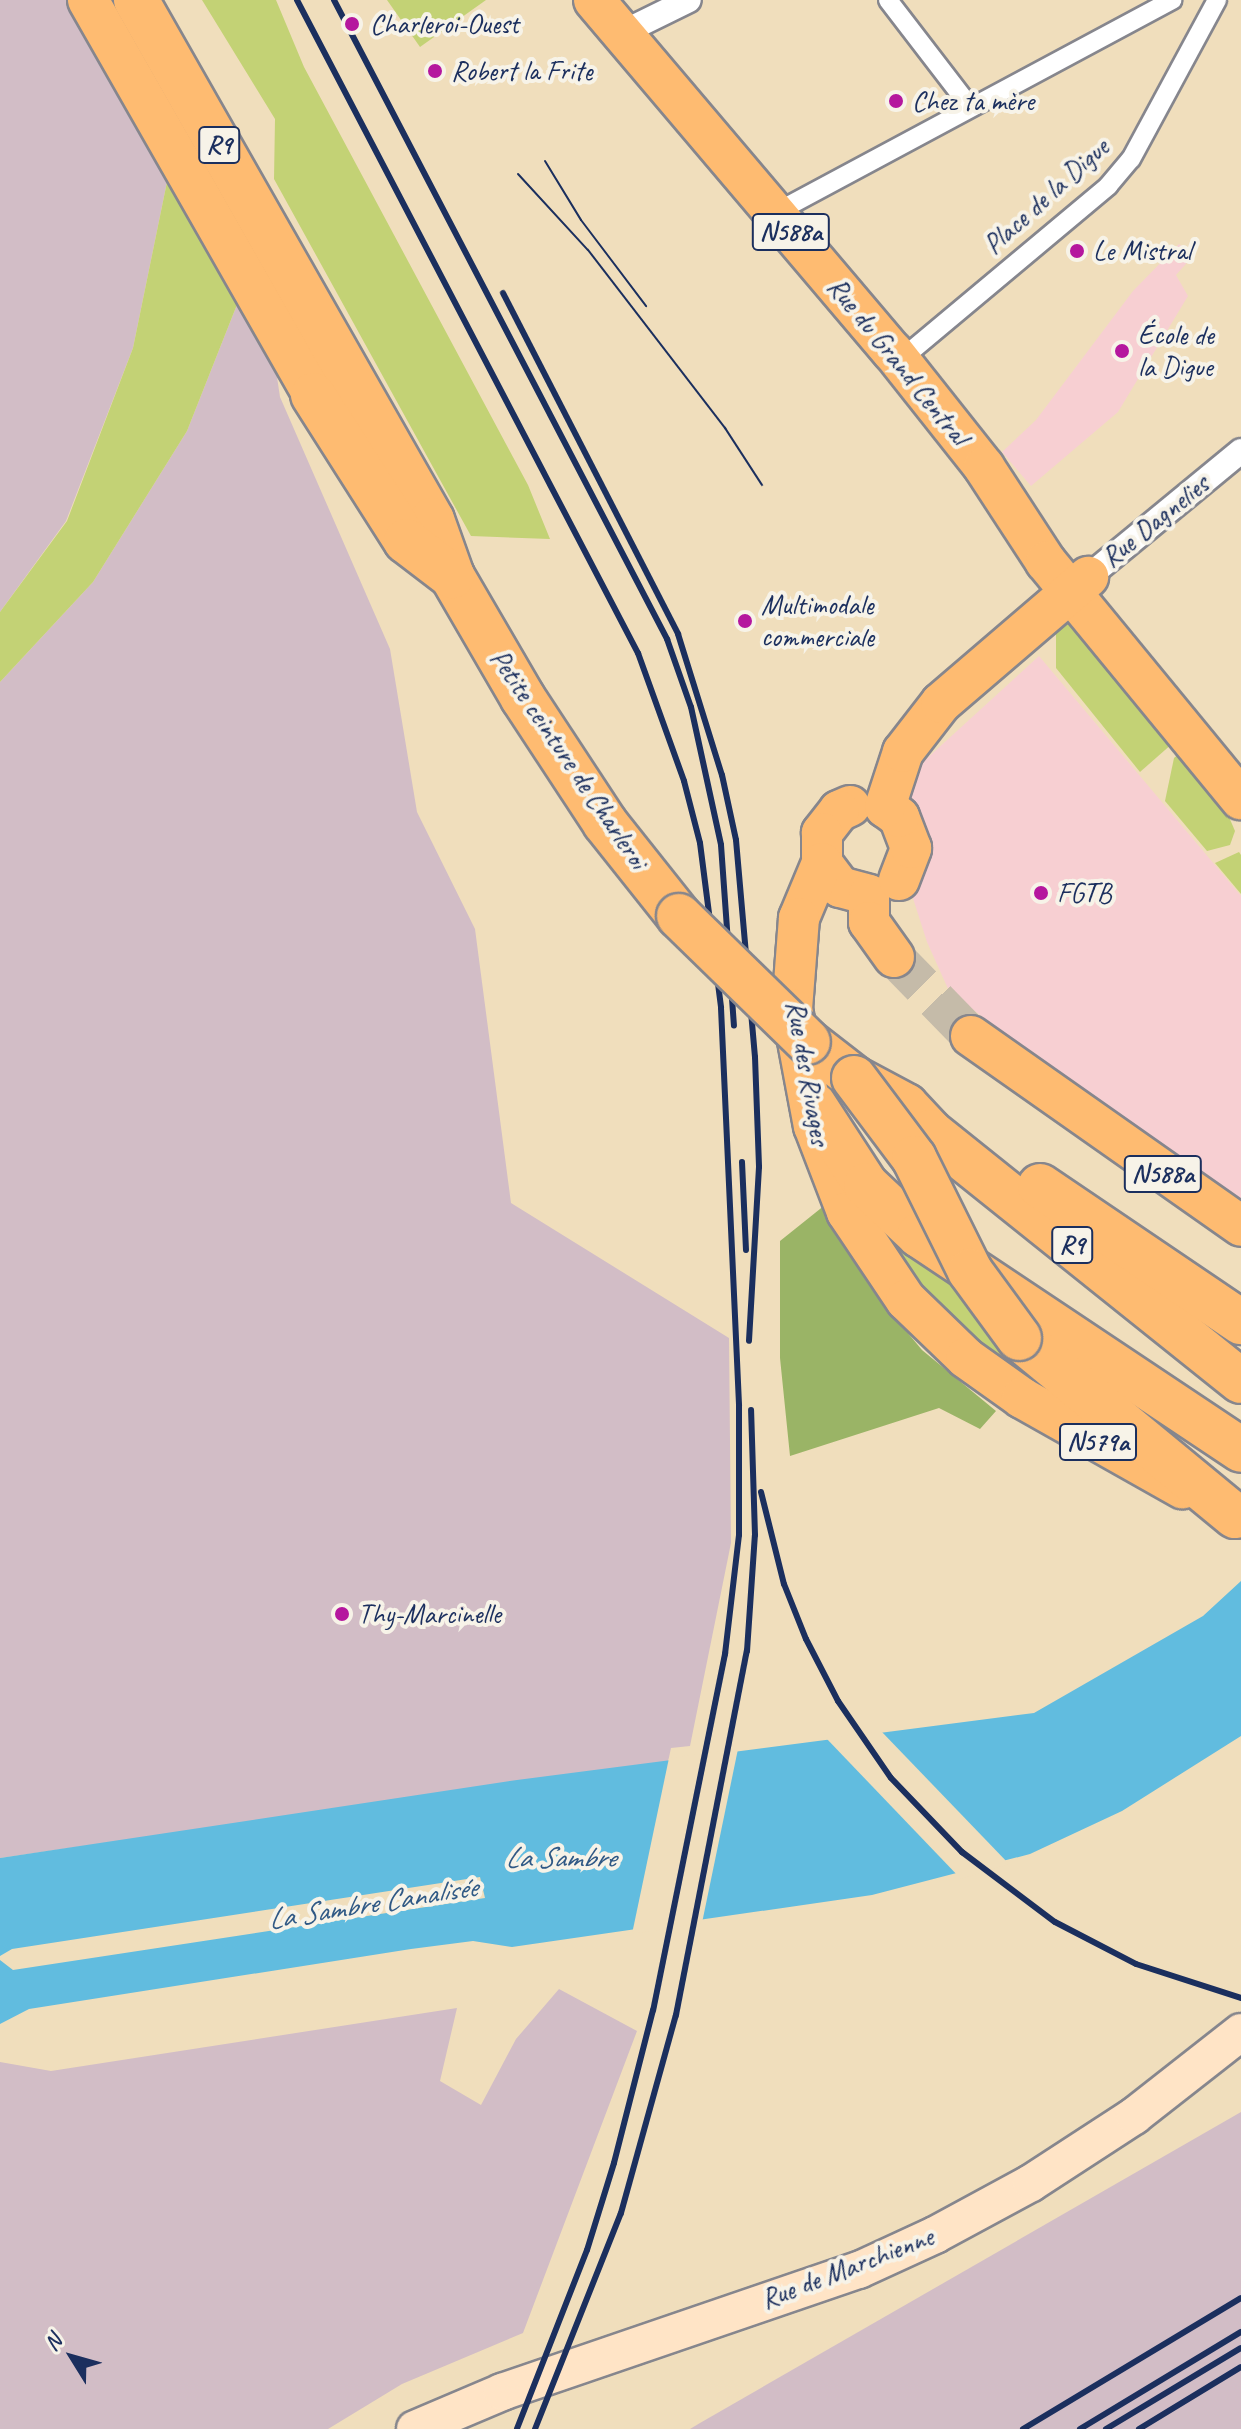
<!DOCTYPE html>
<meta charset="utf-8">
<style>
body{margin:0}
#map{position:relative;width:1241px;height:2429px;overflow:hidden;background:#f0debc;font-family:Caveat,sans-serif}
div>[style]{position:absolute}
.built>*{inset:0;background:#f7cfd2}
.industrial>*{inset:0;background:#d2bdc6}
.green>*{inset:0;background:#c3d275}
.forest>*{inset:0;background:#9ab466}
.water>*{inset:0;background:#61bcdf}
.pier>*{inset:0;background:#f0debc}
.primary-tunnel>*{height:40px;margin-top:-20px;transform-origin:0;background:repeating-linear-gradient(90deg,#c5bba9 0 40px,transparent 0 60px)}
.roads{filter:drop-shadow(2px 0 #86868d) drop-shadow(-2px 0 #86868d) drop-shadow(0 2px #86868d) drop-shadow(0 -2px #86868d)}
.pedestrian>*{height:18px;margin:-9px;padding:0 9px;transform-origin:9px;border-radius:9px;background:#fff}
.minor>*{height:24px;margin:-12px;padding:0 12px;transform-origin:12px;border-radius:12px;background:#fff}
.secondary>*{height:36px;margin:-18px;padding:0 18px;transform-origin:18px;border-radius:18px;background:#ffe4c6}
.primary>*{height:40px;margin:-20px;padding:0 20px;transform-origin:20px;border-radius:20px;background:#febb71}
.motorway>*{height:44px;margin:-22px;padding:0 22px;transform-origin:22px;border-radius:22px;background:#febb71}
.tram>*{height:2px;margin:-1px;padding:0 1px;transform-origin:1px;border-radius:1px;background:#1b2f5e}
.rail>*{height:6px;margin:-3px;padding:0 3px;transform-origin:3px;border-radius:3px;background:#1b2f5e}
.bridges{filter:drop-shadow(2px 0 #86868d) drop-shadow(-2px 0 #86868d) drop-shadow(0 2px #86868d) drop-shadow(0 -2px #86868d)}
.motorway-bridge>*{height:44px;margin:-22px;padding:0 22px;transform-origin:22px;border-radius:22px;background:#febb71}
.dots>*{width:22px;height:22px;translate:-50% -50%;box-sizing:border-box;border:4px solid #f7f3e8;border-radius:50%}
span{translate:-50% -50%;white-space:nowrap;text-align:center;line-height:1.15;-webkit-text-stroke:8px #f7f3e8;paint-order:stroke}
.shield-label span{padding:2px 6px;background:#f7f3e8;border:2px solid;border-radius:6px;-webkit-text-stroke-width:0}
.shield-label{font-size:26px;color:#1b2f5e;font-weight:700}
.poi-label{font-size:28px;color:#1b2f5e}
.left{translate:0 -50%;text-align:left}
.street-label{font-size:28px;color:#1b2f5e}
.water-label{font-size:30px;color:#305985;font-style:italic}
.north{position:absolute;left:32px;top:2317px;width:80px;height:80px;-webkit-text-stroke:6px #f7f3e8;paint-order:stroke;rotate:307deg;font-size:22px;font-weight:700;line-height:32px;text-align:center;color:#1b2f5e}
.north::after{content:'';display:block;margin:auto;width:28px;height:36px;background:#1b2f5e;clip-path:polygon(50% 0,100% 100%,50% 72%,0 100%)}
</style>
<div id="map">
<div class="built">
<i style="clip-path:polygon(1179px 244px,1193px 256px,1176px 275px,1188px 296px,1118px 412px,1031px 486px,1002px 452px,1036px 420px,1133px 291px)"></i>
<i style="clip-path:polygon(1039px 656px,1241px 896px,1241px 1204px,1104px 1111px,949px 991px,927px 942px,911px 892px,927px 855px,908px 797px,911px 773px)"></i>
</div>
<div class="industrial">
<i style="clip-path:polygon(0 0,70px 0,168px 177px,133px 348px,66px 521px,0 612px)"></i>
<i style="clip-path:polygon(242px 292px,272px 344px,280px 397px,390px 649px,417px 812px,475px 929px,511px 1203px,729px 1338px,731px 1543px,690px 1746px,671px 1748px,668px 1762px,0 1858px,0 682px,93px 582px,187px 431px)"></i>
<i style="clip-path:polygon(559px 1989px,637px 2031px,523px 2333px,402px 2384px,328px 2429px,0 2429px,0 2062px,51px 2071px,457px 2008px,440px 2081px,481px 2105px,516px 2039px)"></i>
<i style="clip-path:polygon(1241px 2112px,1241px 2429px,690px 2429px,700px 2423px)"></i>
</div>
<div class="green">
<i style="clip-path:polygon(202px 0,276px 0,304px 67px,528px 485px,550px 539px,471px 536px,274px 179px,275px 119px)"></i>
<i style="clip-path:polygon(387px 0,486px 0,420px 47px)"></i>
<i style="clip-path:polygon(168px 177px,242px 292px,187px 431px,93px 582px,0 682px,0 612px,67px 521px,133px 348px)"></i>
<i style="clip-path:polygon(1064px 622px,1076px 623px,1173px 743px,1140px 772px,1056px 668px,1056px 625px)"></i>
<i style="clip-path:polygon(1181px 752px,1229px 817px,1235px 831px,1230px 845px,1207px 851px,1165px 801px,1174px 758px)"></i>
<i style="clip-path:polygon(1239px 852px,1241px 855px,1241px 894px,1215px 863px)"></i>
<i style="clip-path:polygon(854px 1192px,953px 1274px,1014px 1360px,1005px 1374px,940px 1324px)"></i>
</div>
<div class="forest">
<i style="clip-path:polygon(825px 1205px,882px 1302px,922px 1350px,996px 1411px,980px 1429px,939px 1408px,790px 1456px,780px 1358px,780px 1241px)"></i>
</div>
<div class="water">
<i style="clip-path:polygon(1241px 1581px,1241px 1736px,1122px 1811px,1030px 1854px,872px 1895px,512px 1947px,473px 1941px,411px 1949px,29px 2009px,0 2024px,0 1960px,13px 1970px,485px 1898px,480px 1877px,12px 1949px,0 1956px,0 1858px,517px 1780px,1034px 1713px,1203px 1616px)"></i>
</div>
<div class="pier">
<i style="clip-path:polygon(881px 1731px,1009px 1864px,961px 1879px,826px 1738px)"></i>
<i style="clip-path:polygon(738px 1749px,702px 1923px,632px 1934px,669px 1758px)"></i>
</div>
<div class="primary-tunnel">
<i style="left:894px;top:957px;width:110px;rotate:45.7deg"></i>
</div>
<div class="roads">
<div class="pedestrian">
<i style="left:888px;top:0;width:135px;rotate:52.5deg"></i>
<i style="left:775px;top:213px;width:451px;rotate:-28.2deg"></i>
<i style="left:899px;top:361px;width:273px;rotate:-39.9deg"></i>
<i style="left:1108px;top:186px;width:35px;rotate:-50deg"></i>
<i style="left:1131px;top:159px;width:181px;rotate:-61.6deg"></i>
</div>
<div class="minor">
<i style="left:624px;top:32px;width:72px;rotate:-26.2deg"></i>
<i style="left:1088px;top:577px;width:198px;rotate:-39.5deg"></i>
</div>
<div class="secondary">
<i style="left:415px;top:2429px;width:95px;rotate:-23deg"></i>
<i style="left:502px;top:2392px;width:377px;rotate:-18.9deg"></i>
<i style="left:859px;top:2270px;width:84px;rotate:-24.7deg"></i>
<i style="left:935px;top:2235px;width:109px;rotate:-28.4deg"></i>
<i style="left:1031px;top:2183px;width:123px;rotate:-33deg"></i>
<i style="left:1134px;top:2116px;width:136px;rotate:-38.1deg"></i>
</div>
<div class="primary">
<i style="left:88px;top:0;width:455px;rotate:60.3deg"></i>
<i style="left:594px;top:0;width:462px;rotate:49.7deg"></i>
<i style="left:893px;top:352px;width:147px;rotate:51.6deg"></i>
<i style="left:984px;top:467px;width:113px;rotate:56.9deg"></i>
<i style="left:1046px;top:562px;width:307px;rotate:50.6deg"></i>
<i style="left:850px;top:806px;width:12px;rotate:156deg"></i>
<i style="left:839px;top:811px;width:28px;rotate:128deg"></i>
<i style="left:822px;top:833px;width:30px;rotate:90deg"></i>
<i style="left:822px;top:863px;width:30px;rotate:53deg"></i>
<i style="left:840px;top:887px;width:30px;rotate:15deg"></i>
<i style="left:869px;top:895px;width:27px;rotate:90deg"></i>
<i style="left:869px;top:922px;width:43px;rotate:54.5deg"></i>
<i style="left:822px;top:863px;width:60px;rotate:112.7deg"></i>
<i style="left:799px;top:918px;width:91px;rotate:94.4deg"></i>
<i style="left:792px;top:1009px;width:119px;rotate:79.4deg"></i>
<i style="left:814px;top:1126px;width:92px;rotate:69deg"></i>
<i style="left:847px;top:1212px;width:106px;rotate:56.2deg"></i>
<i style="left:906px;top:1300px;width:83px;rotate:44deg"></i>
<i style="left:966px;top:1358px;width:69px;rotate:35.5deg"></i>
<i style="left:1022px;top:1398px;width:184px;rotate:29.4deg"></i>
<i style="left:899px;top:880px;width:34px;rotate:-69deg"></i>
<i style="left:911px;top:848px;width:33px;rotate:-111deg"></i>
<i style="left:899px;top:817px;width:17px;rotate:-144deg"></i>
<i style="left:885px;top:807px;width:58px;rotate:-71.9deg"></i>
<i style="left:903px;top:752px;width:62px;rotate:-52.2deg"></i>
<i style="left:941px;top:703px;width:194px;rotate:-40.6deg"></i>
<i style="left:971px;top:1036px;width:330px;rotate:35.1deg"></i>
</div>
<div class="motorway">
<i style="left:136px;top:0;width:598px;rotate:60.35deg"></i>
<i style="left:432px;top:520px;width:59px;rotate:70.3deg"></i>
<i style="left:452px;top:576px;width:141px;rotate:59.8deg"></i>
<i style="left:523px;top:698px;width:149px;rotate:56.7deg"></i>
<i style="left:605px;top:823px;width:119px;rotate:51.5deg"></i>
<i style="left:313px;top:395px;width:173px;rotate:57.5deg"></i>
<i style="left:406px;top:541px;width:58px;rotate:37.3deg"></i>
<i style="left:808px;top:1042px;width:58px;rotate:38deg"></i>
<i style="left:854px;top:1078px;width:59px;rotate:28.3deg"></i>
<i style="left:906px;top:1106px;width:35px;rotate:47deg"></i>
<i style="left:930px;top:1132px;width:398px;rotate:38.7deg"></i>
<i style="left:814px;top:1105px;width:95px;rotate:57deg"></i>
<i style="left:866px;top:1185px;width:73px;rotate:43.3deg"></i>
<i style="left:919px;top:1235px;width:387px;rotate:33.7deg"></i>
<i style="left:1040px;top:1186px;width:243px;rotate:34.1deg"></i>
<i style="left:1019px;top:1338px;width:280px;rotate:39.5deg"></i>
</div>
</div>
<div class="tram">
<i style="left:545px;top:161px;width:69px;rotate:58.6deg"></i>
<i style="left:581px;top:220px;width:108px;rotate:52.9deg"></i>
<i style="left:518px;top:174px;width:103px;rotate:47.4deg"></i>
<i style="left:588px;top:250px;width:225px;rotate:52.4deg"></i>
<i style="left:725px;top:428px;width:68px;rotate:57deg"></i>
</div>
<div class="rail">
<i style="left:297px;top:0;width:737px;rotate:62.43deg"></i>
<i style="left:638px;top:653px;width:136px;rotate:70.2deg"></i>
<i style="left:684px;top:781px;width:64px;rotate:75.5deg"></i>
<i style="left:700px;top:843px;width:166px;rotate:82.7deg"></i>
<i style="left:721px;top:1008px;width:398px;rotate:87.4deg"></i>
<i style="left:739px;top:1406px;width:129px;rotate:90deg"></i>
<i style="left:739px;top:1535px;width:120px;rotate:96.7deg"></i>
<i style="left:725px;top:1654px;width:363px;rotate:101.4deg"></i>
<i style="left:653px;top:2010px;width:158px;rotate:104.3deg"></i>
<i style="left:614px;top:2163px;width:91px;rotate:107.2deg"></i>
<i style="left:587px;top:2250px;width:192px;rotate:111.4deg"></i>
<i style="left:334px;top:0;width:721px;rotate:62.47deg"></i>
<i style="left:667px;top:639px;width:72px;rotate:70.6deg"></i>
<i style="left:691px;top:707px;width:141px;rotate:77.7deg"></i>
<i style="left:721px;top:845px;width:181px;rotate:85.9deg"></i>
<i style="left:503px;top:293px;width:383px;rotate:62.8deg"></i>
<i style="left:678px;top:634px;width:148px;rotate:72.7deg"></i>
<i style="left:722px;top:775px;width:66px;rotate:77.8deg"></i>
<i style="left:736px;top:840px;width:218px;rotate:85deg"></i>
<i style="left:755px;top:1057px;width:110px;rotate:87.9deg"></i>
<i style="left:759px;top:1167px;width:174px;rotate:93.3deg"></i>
<i style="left:742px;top:1162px;width:88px;rotate:87.4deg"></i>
<i style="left:761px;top:1492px;width:95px;rotate:76deg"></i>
<i style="left:784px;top:1584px;width:59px;rotate:68.2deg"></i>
<i style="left:806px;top:1639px;width:70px;rotate:62.7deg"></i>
<i style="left:838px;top:1701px;width:93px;rotate:55.5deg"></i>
<i style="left:891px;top:1778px;width:103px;rotate:46.2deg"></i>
<i style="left:962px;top:1852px;width:116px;rotate:37deg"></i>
<i style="left:1055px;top:1922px;width:91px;rotate:27.4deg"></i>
<i style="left:1136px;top:1964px;width:110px;rotate:17.9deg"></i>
<i style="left:535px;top:2429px;width:232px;rotate:-68.3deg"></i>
<i style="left:621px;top:2213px;width:205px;rotate:-74.5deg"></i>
<i style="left:676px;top:2015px;width:371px;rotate:-79deg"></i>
<i style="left:747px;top:1651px;width:116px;rotate:-86.1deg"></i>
<i style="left:755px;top:1535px;width:125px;rotate:-91.8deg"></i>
<i style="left:1023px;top:2429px;width:254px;rotate:-31deg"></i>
<i style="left:1080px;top:2429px;width:188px;rotate:-31.1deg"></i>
<i style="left:1106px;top:2429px;width:157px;rotate:-31deg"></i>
<i style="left:1139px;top:2429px;width:119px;rotate:-31.3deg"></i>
</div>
<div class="bridges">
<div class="motorway-bridge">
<i style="left:679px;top:916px;width:180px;rotate:44.3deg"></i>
<i style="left:854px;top:1078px;width:100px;rotate:53.1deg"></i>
<i style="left:914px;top:1158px;width:126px;rotate:63.6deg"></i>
<i style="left:970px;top:1271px;width:83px;rotate:53.8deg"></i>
</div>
</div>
<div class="dots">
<i style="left:352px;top:24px;background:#b5179e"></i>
<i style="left:435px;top:71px;background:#b5179e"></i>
<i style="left:896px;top:101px;background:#b5179e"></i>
<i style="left:1077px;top:251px;background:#b5179e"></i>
<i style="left:1122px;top:351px;background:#b5179e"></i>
<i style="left:745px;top:621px;background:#b5179e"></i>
<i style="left:1041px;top:893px;background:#b5179e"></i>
<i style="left:342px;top:1614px;background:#b5179e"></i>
</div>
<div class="shield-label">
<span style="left:219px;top:145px">R9</span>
<span style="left:791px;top:232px">N588a</span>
<span style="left:1163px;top:1174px">N588a</span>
<span style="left:1072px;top:1245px">R9</span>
<span style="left:1098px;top:1442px">N579a</span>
</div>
<div class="poi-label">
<span class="left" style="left:370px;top:24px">Charleroi-Ouest</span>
<span class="left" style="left:451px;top:71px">Robert la Frite</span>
<span class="left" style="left:912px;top:101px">Chez ta mère</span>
<span class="left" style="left:1093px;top:251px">Le Mistral</span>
<span class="left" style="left:1138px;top:351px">École de<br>la Digue</span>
<span class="left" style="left:761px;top:621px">Multimodale<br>commerciale</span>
<span class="left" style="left:1057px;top:893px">FGTB</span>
<span class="left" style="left:358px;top:1614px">Thy-Marcinelle</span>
</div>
<div class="street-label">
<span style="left:1046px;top:196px;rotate:-42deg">Place de la Digue</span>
<span style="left:898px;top:361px;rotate:51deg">Rue du Grand Central</span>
<span style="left:1155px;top:521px;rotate:-39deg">Rue Dagnelies</span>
<span style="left:569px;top:759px;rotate:56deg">Petite ceinture de Charleroi</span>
<span style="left:808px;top:1073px;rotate:80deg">Rue des Rivages</span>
<span style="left:847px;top:2268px;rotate:-21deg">Rue de Marchienne</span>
</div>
<div class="water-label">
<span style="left:560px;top:1857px">La Sambre</span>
<span style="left:372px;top:1903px;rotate:-9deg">La Sambre Canalisée</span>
</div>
<div class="north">N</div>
</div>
